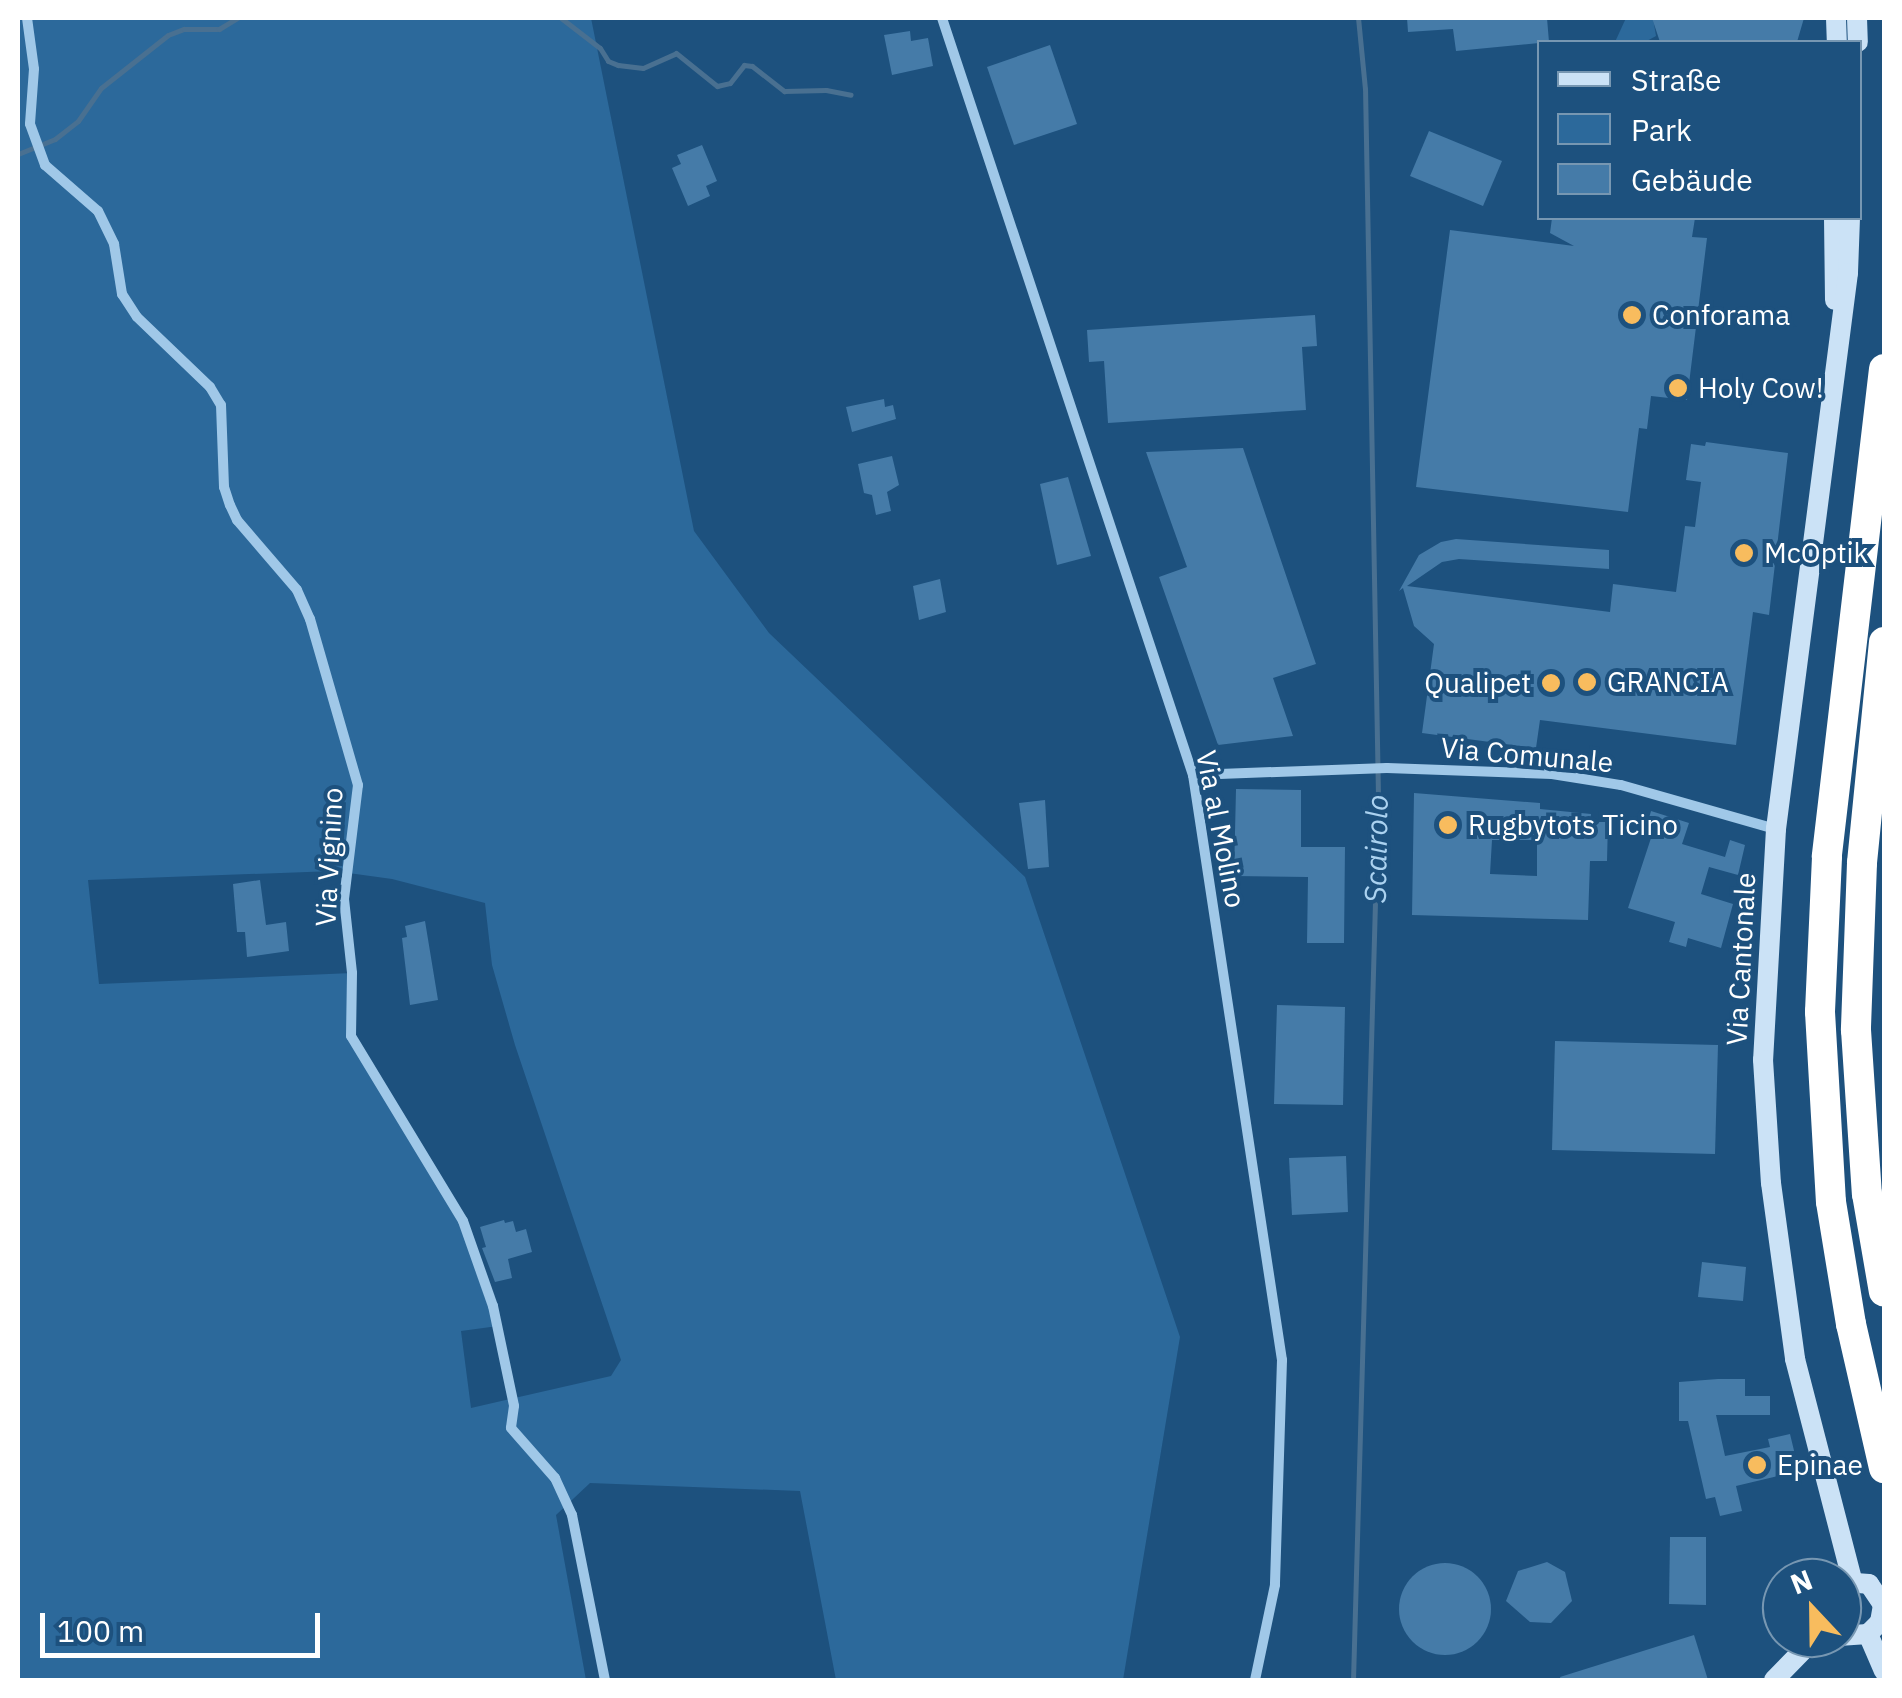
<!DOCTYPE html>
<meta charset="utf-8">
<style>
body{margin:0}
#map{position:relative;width:1902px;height:1698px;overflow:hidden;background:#1d517e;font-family:"IBM Plex Sans",sans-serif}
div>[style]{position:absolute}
.green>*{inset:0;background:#2c699b}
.stream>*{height:5px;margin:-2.5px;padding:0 2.5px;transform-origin:2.5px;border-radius:2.5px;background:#497091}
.building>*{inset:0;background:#457ba8}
.round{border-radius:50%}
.street>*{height:10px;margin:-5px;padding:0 5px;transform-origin:5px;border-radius:5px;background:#a0c8e8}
.secondary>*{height:20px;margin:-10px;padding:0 10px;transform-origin:10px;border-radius:10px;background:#cbe2f6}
.highway>*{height:30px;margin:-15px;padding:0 15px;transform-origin:15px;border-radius:15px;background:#fff}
.dots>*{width:28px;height:28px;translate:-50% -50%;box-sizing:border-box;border:5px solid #1d517e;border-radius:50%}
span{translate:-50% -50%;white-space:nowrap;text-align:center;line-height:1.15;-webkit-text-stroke:8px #1d517e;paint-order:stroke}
.poi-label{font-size:28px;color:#fff}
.left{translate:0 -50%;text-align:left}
.right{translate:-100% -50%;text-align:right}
.street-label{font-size:28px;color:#fff}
.water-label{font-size:30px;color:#abd2f0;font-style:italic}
.frame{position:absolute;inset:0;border:20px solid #fff;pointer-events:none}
.legend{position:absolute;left:1537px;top:40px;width:325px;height:180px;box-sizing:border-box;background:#1d517e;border:2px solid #7797b2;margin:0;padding:12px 18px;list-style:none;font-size:30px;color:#fff}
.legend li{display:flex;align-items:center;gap:20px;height:50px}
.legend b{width:50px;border:2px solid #7797b2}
.north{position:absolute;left:1762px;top:1558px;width:100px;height:100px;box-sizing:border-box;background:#1d517e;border:2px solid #7797b2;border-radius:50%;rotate:338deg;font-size:28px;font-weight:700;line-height:40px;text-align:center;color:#fff}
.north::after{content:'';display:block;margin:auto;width:35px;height:45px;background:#f8bc5e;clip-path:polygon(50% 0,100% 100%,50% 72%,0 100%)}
.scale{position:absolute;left:40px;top:1613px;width:280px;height:45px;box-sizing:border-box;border:5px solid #fff;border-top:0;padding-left:12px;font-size:30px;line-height:35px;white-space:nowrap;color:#fff;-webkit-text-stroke:8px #1d517e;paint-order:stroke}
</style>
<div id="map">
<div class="green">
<i style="clip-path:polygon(evenodd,18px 18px,591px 18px,694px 531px,769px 633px,1025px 877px,1180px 1337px,1123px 1680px,836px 1680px,800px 1491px,590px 1483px,556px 1515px,586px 1680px,18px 1680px,18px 18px,334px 871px,392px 879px,485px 903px,492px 965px,515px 1045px,621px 1360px,611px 1376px,471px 1408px,461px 1331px,498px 1326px,463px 1221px,351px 1036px,352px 973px,99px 984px,88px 880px,334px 871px)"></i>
<i style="clip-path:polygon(1626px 18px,1653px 18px,1656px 36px,1645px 42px,1615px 42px)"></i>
</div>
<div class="stream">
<i style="left:561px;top:18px;width:49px;rotate:37.6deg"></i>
<i style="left:600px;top:48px;width:15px;rotate:58deg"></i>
<i style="left:608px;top:61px;width:11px;rotate:22deg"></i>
<i style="left:618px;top:65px;width:25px;rotate:7deg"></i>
<i style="left:643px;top:68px;width:36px;rotate:-24deg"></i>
<i style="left:676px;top:53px;width:53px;rotate:38.8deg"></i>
<i style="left:717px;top:86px;width:13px;rotate:-13deg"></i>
<i style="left:730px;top:83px;width:23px;rotate:-52deg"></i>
<i style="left:744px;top:65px;width:8px;rotate:7deg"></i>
<i style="left:752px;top:66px;width:41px;rotate:38deg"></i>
<i style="left:784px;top:91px;width:42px;rotate:-1.4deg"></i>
<i style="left:826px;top:90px;width:25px;rotate:11deg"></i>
<i style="left:18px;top:154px;width:40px;rotate:-22deg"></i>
<i style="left:55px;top:139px;width:29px;rotate:-38deg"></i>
<i style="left:78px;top:121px;width:40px;rotate:-55.1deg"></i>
<i style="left:101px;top:88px;width:85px;rotate:-38.3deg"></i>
<i style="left:168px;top:35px;width:17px;rotate:-21deg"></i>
<i style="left:184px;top:29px;width:35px"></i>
<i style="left:219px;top:29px;width:21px;rotate:-31deg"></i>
<i style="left:1353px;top:1680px;width:884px;rotate:-88.38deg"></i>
<i style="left:1378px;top:796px;width:707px;rotate:-91.05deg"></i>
<i style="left:1365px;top:89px;width:71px;rotate:-95.6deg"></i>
</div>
<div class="building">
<i style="clip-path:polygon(1407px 18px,1547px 18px,1549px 42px,1456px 51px,1453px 29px,1408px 32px)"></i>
<i style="clip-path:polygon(1652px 18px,1804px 18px,1797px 42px,1660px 42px)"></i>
<i style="clip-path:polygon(910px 31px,911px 41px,928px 38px,933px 66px,892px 75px,884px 35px)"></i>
<i style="clip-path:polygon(1050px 45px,1077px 124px,1014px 145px,987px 67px)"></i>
<i style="clip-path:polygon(1429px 131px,1502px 161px,1483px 206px,1410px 176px)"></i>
<i style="clip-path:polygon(702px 145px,717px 181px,706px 186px,710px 196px,688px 206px,672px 168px,681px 164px,677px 155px)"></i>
<i style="clip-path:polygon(1552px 218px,1695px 218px,1692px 237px,1707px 238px,1687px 400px,1651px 396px,1647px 429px,1639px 428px,1628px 512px,1416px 487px,1450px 230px,1574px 246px,1550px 233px)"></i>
<i style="clip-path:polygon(1315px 315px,1317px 346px,1302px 347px,1306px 410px,1108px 423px,1104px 361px,1089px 362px,1087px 330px)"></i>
<i style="clip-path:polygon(884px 399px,885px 407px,893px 405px,896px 419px,852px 432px,846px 407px)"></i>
<i style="clip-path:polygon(1706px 442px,1788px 453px,1769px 615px,1753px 612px,1736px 745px,1540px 720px,1536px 748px,1422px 733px,1434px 644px,1414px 626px,1403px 588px,1399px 591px,1419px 555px,1441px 542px,1456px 539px,1609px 550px,1609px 569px,1459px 559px,1442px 562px,1407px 586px,1610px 612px,1613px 584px,1676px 592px,1685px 526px,1695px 527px,1701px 482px,1686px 480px,1691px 444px,1705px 446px)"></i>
<i style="clip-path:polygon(1243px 448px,1316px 664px,1273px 678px,1293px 736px,1218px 745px,1159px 577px,1187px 567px,1146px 452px)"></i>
<i style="clip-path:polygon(892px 456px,899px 485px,887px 492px,891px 511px,876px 515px,872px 495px,864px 493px,858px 464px)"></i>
<i style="clip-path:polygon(1068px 477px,1091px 556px,1057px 565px,1040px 484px)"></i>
<i style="clip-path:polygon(940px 579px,946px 612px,919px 620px,913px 586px)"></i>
<i style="clip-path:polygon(1236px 789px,1301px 790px,1301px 847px,1345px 847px,1344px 943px,1307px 943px,1308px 877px,1234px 876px)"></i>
<i style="clip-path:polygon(evenodd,1414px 793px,1540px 803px,1540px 809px,1591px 814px,1590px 822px,1608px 822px,1607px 861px,1590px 861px,1588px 920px,1412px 915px,1414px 793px,1492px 840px,1537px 840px,1537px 876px,1490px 874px,1492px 840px)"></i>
<i style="clip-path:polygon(1045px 800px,1049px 867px,1028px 869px,1019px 803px)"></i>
<i style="clip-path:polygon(1651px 811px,1689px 823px,1682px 844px,1725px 857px,1730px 840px,1745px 845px,1738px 875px,1709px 867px,1701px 894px,1733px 904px,1721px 948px,1688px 938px,1686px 947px,1669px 942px,1675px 922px,1628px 908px,1651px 838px,1644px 836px)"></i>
<i style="clip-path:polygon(260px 880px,266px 925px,286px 922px,289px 951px,247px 957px,245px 932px,237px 932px,233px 884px)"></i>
<i style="clip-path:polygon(425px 921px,438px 1000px,410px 1005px,402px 938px,407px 937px,405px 926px)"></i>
<i style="clip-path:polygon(1277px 1005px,1345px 1007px,1343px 1105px,1274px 1104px)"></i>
<i style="clip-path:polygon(1555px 1041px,1718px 1045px,1715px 1154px,1552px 1150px)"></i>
<i style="clip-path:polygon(1346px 1156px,1348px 1212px,1292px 1215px,1289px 1158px)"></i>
<i style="clip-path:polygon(504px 1220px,505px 1223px,513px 1221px,516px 1232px,526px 1229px,532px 1252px,508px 1259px,512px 1278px,495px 1282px,482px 1248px,486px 1247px,480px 1227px)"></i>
<i style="clip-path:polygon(1702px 1262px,1746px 1267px,1743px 1301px,1698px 1297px)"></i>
<i style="clip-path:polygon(1718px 1379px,1745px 1379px,1745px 1396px,1770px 1396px,1770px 1415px,1716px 1415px,1725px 1456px,1770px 1447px,1768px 1439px,1790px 1434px,1797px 1463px,1776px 1468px,1778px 1476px,1736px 1486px,1742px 1511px,1720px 1516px,1715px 1497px,1706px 1499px,1688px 1421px,1679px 1421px,1679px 1382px)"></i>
<i style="clip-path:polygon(1670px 1537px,1706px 1537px,1706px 1605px,1669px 1604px)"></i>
<i style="clip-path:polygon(1547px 1562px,1565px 1572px,1572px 1601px,1551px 1623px,1530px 1622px,1506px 1601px,1518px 1571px)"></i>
<i class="round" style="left:1399px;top:1563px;width:92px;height:92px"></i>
<i style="clip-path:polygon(1694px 1635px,1708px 1680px,1561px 1680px,1560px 1677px)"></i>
</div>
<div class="street">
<i style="left:27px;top:18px;width:51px;rotate:82.2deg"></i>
<i style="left:34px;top:69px;width:55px;rotate:94.2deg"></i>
<i style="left:30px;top:124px;width:44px;rotate:69.9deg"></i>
<i style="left:45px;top:165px;width:70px;rotate:41deg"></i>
<i style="left:98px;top:211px;width:37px;rotate:64deg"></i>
<i style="left:114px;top:244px;width:51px;rotate:80.9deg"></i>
<i style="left:122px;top:294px;width:27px;rotate:57deg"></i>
<i style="left:137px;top:317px;width:101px;rotate:43.8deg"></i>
<i style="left:210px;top:387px;width:21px;rotate:59deg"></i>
<i style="left:221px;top:405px;width:82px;rotate:87.9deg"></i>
<i style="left:224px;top:487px;width:19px;rotate:72deg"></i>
<i style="left:230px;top:505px;width:17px;rotate:65deg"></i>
<i style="left:237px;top:520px;width:92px;rotate:49.4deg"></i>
<i style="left:297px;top:590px;width:32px;rotate:66deg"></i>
<i style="left:310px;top:619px;width:173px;rotate:73.9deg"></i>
<i style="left:358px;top:785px;width:115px;rotate:97deg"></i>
<i style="left:344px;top:899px;width:74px;rotate:83.8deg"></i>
<i style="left:352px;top:973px;width:63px;rotate:90.9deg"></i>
<i style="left:351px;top:1036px;width:216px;rotate:58.8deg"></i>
<i style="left:463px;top:1221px;width:90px;rotate:70.6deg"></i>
<i style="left:493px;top:1306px;width:102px;rotate:78.1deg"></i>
<i style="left:514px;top:1406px;width:22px;rotate:98deg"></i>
<i style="left:511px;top:1428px;width:67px;rotate:48.7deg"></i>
<i style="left:555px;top:1478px;width:41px;rotate:65.3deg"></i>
<i style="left:572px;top:1515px;width:168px;rotate:78.7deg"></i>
<i style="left:942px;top:18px;width:798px;rotate:71.66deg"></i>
<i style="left:1193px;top:775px;width:592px;rotate:81.35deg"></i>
<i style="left:1282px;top:1360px;width:225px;rotate:91.8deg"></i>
<i style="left:1275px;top:1585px;width:97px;rotate:101.9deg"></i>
<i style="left:1193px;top:775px;width:194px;rotate:-2.1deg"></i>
<i style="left:1387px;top:768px;width:165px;rotate:2.1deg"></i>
<i style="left:1552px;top:774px;width:70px;rotate:9.1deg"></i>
<i style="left:1621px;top:785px;width:160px;rotate:15.9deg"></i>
</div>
<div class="secondary">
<i style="left:1836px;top:18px;width:24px;rotate:88deg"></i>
<i style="left:1857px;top:18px;width:24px;rotate:88deg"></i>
<i style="left:1834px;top:218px;width:82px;rotate:89.3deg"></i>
<i style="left:1850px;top:218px;width:55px;rotate:92.1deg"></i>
<i style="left:1848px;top:273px;width:561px;rotate:97.38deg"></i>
<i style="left:1776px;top:829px;width:231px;rotate:93.2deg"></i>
<i style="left:1763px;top:1060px;width:123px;rotate:86.3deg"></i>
<i style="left:1771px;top:1183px;width:178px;rotate:82.2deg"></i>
<i style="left:1795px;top:1359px;width:227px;rotate:75.5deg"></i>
<i style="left:1842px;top:1582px;width:27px;rotate:4deg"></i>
<i style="left:1869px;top:1584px;width:25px;rotate:56deg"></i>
<i style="left:1883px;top:1605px;width:17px;rotate:100deg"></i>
<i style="left:1880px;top:1622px;width:17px;rotate:135deg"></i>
<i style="left:1868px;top:1634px;width:26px;rotate:176deg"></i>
<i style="left:1868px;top:1634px;width:40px;rotate:66.6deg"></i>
<i style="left:1774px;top:1680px;width:59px;rotate:-45.7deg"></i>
</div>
<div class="highway">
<i style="left:1884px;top:369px;width:491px;rotate:96.7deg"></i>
<i style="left:1827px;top:857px;width:155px;rotate:92.6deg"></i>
<i style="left:1820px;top:1012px;width:190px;rotate:86.7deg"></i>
<i style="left:1831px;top:1202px;width:124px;rotate:80.7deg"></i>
<i style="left:1851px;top:1324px;width:148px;rotate:77.1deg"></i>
<i style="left:1884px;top:642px;width:222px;rotate:95.7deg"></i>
<i style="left:1862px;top:863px;width:167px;rotate:92.1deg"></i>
<i style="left:1856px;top:1030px;width:164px;rotate:86.2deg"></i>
<i style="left:1867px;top:1194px;width:99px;rotate:80.2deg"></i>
</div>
<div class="dots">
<i style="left:1632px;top:315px;background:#f8bc5e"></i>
<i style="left:1678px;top:388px;background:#f8bc5e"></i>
<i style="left:1744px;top:553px;background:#f8bc5e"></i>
<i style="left:1587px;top:682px;background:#f8bc5e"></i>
<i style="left:1551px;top:683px;background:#f8bc5e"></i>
<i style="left:1448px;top:825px;background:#f8bc5e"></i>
<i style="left:1757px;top:1465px;background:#f8bc5e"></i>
</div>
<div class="poi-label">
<span class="left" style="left:1652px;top:315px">Conforama</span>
<span class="left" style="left:1698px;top:388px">Holy Cow!</span>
<span class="left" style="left:1764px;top:553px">McOptik</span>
<span class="left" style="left:1607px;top:682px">GRANCIA</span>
<span class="right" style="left:1531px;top:683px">Qualipet</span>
<span class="left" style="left:1468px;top:825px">Rugbytots Ticino</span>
<span class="left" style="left:1777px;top:1465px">Epinae</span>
</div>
<div class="street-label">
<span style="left:1527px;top:755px;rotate:5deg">Via Comunale</span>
<span style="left:1221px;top:829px;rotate:79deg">Via al Molino</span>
<span style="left:329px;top:857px;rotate:-87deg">Via Vignino</span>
<span style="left:1741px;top:959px;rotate:-87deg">Via Cantonale</span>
</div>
<div class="water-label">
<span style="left:1376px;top:849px;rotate:-89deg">Scairolo</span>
</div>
<div class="frame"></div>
<ul class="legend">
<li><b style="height:12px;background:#cbe2f6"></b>Straße</li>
<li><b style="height:28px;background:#2c699b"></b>Park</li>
<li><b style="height:28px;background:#457ba8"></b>Gebäude</li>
</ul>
<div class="north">N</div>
<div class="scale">100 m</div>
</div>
